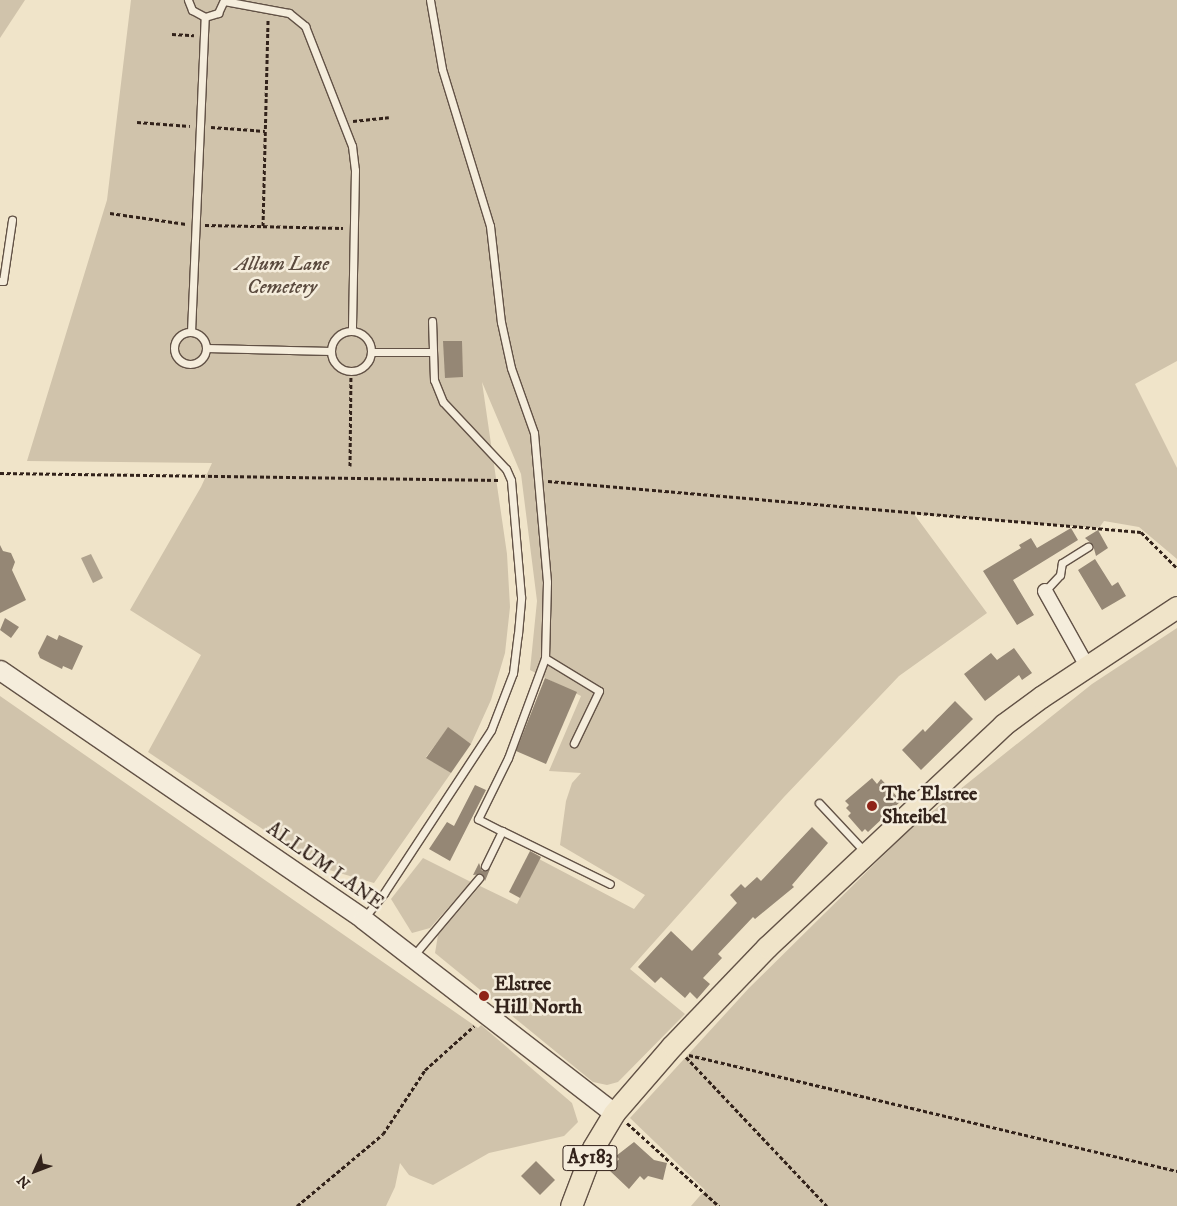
<!DOCTYPE html>
<style>
body{margin:0}
#map{position:relative;width:1177px;height:1206px;overflow:hidden;background:#f0e4c9;font-family:"IM FELL DW Pica",serif}
div>[style]{position:absolute}
.green>*{inset:0;background:#d0c3ab}
.water>*{inset:0;background:#afa28e}
.building>*{inset:0;background:#958775}
.path>*{height:3px;margin-top:-1.5px;transform-origin:0;background:repeating-linear-gradient(90deg,#32221a 0 4px,transparent 0 6.5px)}
.roads{filter:drop-shadow(1px 0 #625246) drop-shadow(-1px 0 #625246) drop-shadow(0 1px #625246) drop-shadow(0 -1px #625246)}
.service>*{height:7px;margin:-3.5px;padding:0 3.5px;transform-origin:3.5px;border-radius:3.5px;background:#f5eddc}
.service>.ring{margin:-3.5px;padding:0;box-sizing:content-box;background:none;border:7px solid #f5eddc;border-radius:50%}
.minor>*{height:14px;margin:-7px;padding:0 7px;transform-origin:7px;border-radius:7px;background:#f5eddc}
.secondary>*{height:19px;margin:-9.5px;padding:0 9.5px;transform-origin:9.5px;border-radius:9.5px;background:#f5eddc}
.primary>*{height:21px;margin:-10.5px;padding:0 10.5px;transform-origin:10.5px;border-radius:10.5px;background:#f0e4c9}
.dots>*{width:14px;height:14px;translate:-50% -50%;box-sizing:border-box;border:2px solid #f5eddc;border-radius:50%}
span{translate:-50% -50%;white-space:nowrap;text-align:center;line-height:1.15;-webkit-text-stroke:5px #f5eddc;paint-order:stroke}
.shield-label span{padding:1px 4px;background:#f5eddc;border:1px solid;border-radius:4px;-webkit-text-stroke-width:0}
.shield-label{font-size:19px;color:#32221a;font-weight:700}
.park-label{font-size:20px;color:#5a4a3e;font-style:italic}
.poi-label{font-size:20px;color:#32221a;font-weight:700}
.left{translate:0 -50%;text-align:left}
.street-label{font-size:20px;color:#32221a}
.north{position:absolute;left:10px;top:1146px;width:50px;height:50px;-webkit-text-stroke:4px #f5eddc;paint-order:stroke;rotate:227deg;font-size:14px;font-weight:700;line-height:20px;text-align:center;color:#32221a}
.north::after{content:'';display:block;margin:auto;width:18px;height:22px;background:#32221a;clip-path:polygon(50% 0,100% 100%,50% 72%,0 100%)}
</style>
<div id="map">
<div class="green">
<i style="clip-path:polygon(0 0,25px 0,0 38px)"></i>
<i style="clip-path:polygon(131px 0,1177px 0,1177px 361px,1135px 384px,1177px 468px,1177px 559px,1139px 527px,1104px 521px,1099px 528px,914px 514px,987px 613px,899px 676px,784px 797px,630px 969px,685px 1014px,618px 1082px,607px 1085px,593px 1082px,435px 953px,438px 935px,480px 886px,517px 904px,539px 859px,634px 909px,645px 895px,560px 845px,566px 801px,572px 783px,581px 773px,549px 771px,581px 696px,530px 670px,537px 601px,521px 474px,482px 382px,507px 554px,510px 607px,505px 653px,491px 700px,471px 744px,448px 728px,426px 757px,451px 773px,374px 883px,319px 867px,148px 752px,201px 655px,130px 610px,201px 487px,212px 463px,27px 461px,107px 200px)"></i>
<i style="clip-path:polygon(1177px 628px,1177px 1206px,691px 1206px,705px 1190px,630px 1118px,749px 988px,909px 830px,1092px 684px)"></i>
<i style="clip-path:polygon(0 696px,478px 1028px,481px 1025px,572px 1103px,578px 1122px,564px 1136px,489px 1153px,433px 1185px,409px 1175px,400px 1163px,395px 1187px,386px 1206px,0 1206px)"></i>
<i style="clip-path:polygon(423px 858px,471px 882px,430px 928px,412px 933px,391px 899px)"></i>
</div>
<div class="water">
<i style="clip-path:polygon(91px 554px,103px 578px,93px 583px,81px 558px)"></i>
</div>
<div class="building">
<i style="clip-path:polygon(443px 341px,462px 341px,463px 377px,445px 378px)"></i>
<i style="clip-path:polygon(1071px 528px,1078px 540px,1013px 580px,1034px 615px,1017px 625px,983px 571px,1021px 548px,1019px 545px,1031px 538px,1037px 548px)"></i>
<i style="clip-path:polygon(1098px 530px,1108px 548px,1096px 556px,1093px 545px,1085px 538px)"></i>
<i style="clip-path:polygon(0 545px,3px 551px,11px 553px,15px 562px,12px 570px,26px 600px,0 613px)"></i>
<i style="clip-path:polygon(1095px 559px,1112px 586px,1118px 582px,1126px 596px,1102px 610px,1078px 570px)"></i>
<i style="clip-path:polygon(5px 618px,19px 627px,11px 638px,0 630px)"></i>
<i style="clip-path:polygon(47px 635px,57px 640px,59px 635px,83px 646px,72px 670px,63px 666px,62px 669px,40px 658px,38px 653px)"></i>
<i style="clip-path:polygon(1014px 648px,1032px 673px,1022px 680px,1019px 675px,985px 701px,964px 674px,991px 653px,997px 660px)"></i>
<i style="clip-path:polygon(545px 678px,577px 692px,546px 764px,516px 751px)"></i>
<i style="clip-path:polygon(955px 701px,973px 719px,921px 770px,902px 750px,923px 729px,925px 732px)"></i>
<i style="clip-path:polygon(448px 727px,471px 744px,451px 773px,426px 758px)"></i>
<i style="clip-path:polygon(872px 778px,877px 784px,881px 779px,901px 801px,868px 832px,865px 829px,862px 832px,848px 816px,851px 813px,846px 808px,849px 805px,845px 801px)"></i>
<i style="clip-path:polygon(475px 785px,486px 790px,450px 861px,429px 849px,447px 822px,454px 826px)"></i>
<i style="clip-path:polygon(812px 827px,828px 843px,792px 885px,794px 887px,755px 919px,753px 917px,718px 954px,722px 958px,703px 978px,710px 984px,697px 999px,690px 992px,685px 998px,661px 977px,655px 983px,638px 967px,671px 931px,692px 951px,737px 903px,730px 895px,741px 884px,745px 888px,757px 877px,761px 881px)"></i>
<i style="clip-path:polygon(530px 851px,541px 857px,520px 898px,509px 892px)"></i>
<i style="clip-path:polygon(479px 863px,482px 871px,490px 869px,485px 881px,482px 874px,473px 875px)"></i>
<i style="clip-path:polygon(634px 1142px,654px 1160px,667px 1163px,663px 1180px,648px 1176px,644px 1180px,640px 1176px,629px 1189px,609px 1170px,619px 1159px,616px 1156px)"></i>
<i style="clip-path:polygon(536px 1161px,555px 1180px,540px 1195px,521px 1176px)"></i>
</div>
<div class="path">
<i style="left:172px;top:34px;width:22px;rotate:3deg"></i>
<i style="left:353px;top:121px;width:36px;rotate:-6deg"></i>
<i style="left:137px;top:122px;width:53px;rotate:4.3deg"></i>
<i style="left:211px;top:127px;width:54px;rotate:4.2deg"></i>
<i style="left:110px;top:213px;width:77px;rotate:8.2deg"></i>
<i style="left:205px;top:225px;width:138px;rotate:1.2deg"></i>
<i style="left:263px;top:226px;width:206px;rotate:-88.6deg"></i>
<i style="left:350px;top:466px;width:94px;rotate:-89.4deg"></i>
<i style="left:0;top:473px;width:499px;rotate:0.8deg"></i>
<i style="left:548px;top:481px;width:595px;rotate:4.92deg"></i>
<i style="left:1141px;top:532px;width:51px;rotate:45deg"></i>
<i style="left:689px;top:1055px;width:502px;rotate:13.37deg"></i>
<i style="left:686px;top:1057px;width:205px;rotate:46.6deg"></i>
<i style="left:627px;top:1123px;width:124px;rotate:42.1deg"></i>
<i style="left:297px;top:1206px;width:112px;rotate:-39.9deg"></i>
<i style="left:383px;top:1134px;width:77px;rotate:-56.7deg"></i>
<i style="left:425px;top:1070px;width:66px;rotate:-41.9deg"></i>
</div>
<div class="roads">
<div class="service">
<i style="left:188px;top:0;width:11px;rotate:68deg"></i>
<i style="left:192px;top:10px;width:15px;rotate:28deg"></i>
<i style="left:205px;top:17px;width:14px;rotate:-17deg"></i>
<i style="left:218px;top:13px;width:14px;rotate:-65deg"></i>
<i style="left:430px;top:0;width:70px;rotate:80.1deg"></i>
<i style="left:442px;top:69px;width:164px;rotate:73deg"></i>
<i style="left:490px;top:226px;width:97px;rotate:83.5deg"></i>
<i style="left:501px;top:322px;width:47px;rotate:77.7deg"></i>
<i style="left:511px;top:368px;width:69px;rotate:70.5deg"></i>
<i style="left:534px;top:433px;width:150px;rotate:85deg"></i>
<i style="left:547px;top:582px;width:76px;rotate:91.5deg"></i>
<i style="left:545px;top:658px;width:107px;rotate:110.3deg"></i>
<i style="left:508px;top:758px;width:68px;rotate:116.2deg"></i>
<i style="left:478px;top:819px;width:27px;rotate:27deg"></i>
<i style="left:224px;top:1px;width:66px;rotate:10.5deg"></i>
<i style="left:289px;top:13px;width:21px;rotate:39deg"></i>
<i style="left:305px;top:26px;width:129px;rotate:68.6deg"></i>
<i style="left:352px;top:146px;width:24px;rotate:83deg"></i>
<i style="left:355px;top:170px;width:161px;rotate:91.1deg"></i>
<i style="left:0;top:281px;width:3px"></i>
<i style="left:3px;top:281px;width:62px;rotate:-81.6deg"></i>
<i class="ring" style="left:331px;top:331px;width:33px;height:33px"></i>
<i style="left:191px;top:332px;width:315px;rotate:-87.5deg"></i>
<i class="ring" style="left:174px;top:332px;width:25px;height:25px"></i>
<i style="left:206px;top:348px;width:125px;rotate:1.4deg"></i>
<i style="left:372px;top:352px;width:60px"></i>
<i style="left:1045px;top:591px;width:22px;rotate:-47deg"></i>
<i style="left:1060px;top:575px;width:12px;rotate:-81deg"></i>
<i style="left:1062px;top:563px;width:31px;rotate:-32deg"></i>
<i style="left:545px;top:658px;width:63px;rotate:31.4deg"></i>
<i style="left:599px;top:691px;width:58px;rotate:115.7deg"></i>
<i style="left:819px;top:803px;width:67px;rotate:46.8deg"></i>
<i style="left:485px;top:866px;width:39px;rotate:-64deg"></i>
<i style="left:502px;top:831px;width:120px;rotate:26.1deg"></i>
<i style="left:364px;top:918px;width:32px;rotate:-51deg"></i>
<i style="left:384px;top:893px;width:195px;rotate:-56.7deg"></i>
<i style="left:491px;top:730px;width:61px;rotate:-68.9deg"></i>
<i style="left:513px;top:673px;width:39px;rotate:-83deg"></i>
<i style="left:518px;top:634px;width:37px;rotate:-85deg"></i>
<i style="left:521px;top:597px;width:117px;rotate:-94.9deg"></i>
<i style="left:511px;top:480px;width:12px;rotate:-114deg"></i>
<i style="left:506px;top:469px;width:92px;rotate:-133.2deg"></i>
<i style="left:443px;top:402px;width:24px;rotate:-112deg"></i>
<i style="left:434px;top:380px;width:59px;rotate:-91.9deg"></i>
<i style="left:414px;top:955px;width:101px;rotate:-49.8deg"></i>
</div>
<div class="minor">
<i style="left:1045px;top:591px;width:86px;rotate:60.8deg"></i>
</div>
<div class="secondary">
<i style="left:0;top:670px;width:440px;rotate:34.4deg"></i>
<i style="left:363px;top:919px;width:317px;rotate:37.7deg"></i>
</div>
<div class="primary">
<i style="left:571px;top:1206px;width:62px;rotate:-69.2deg"></i>
<i style="left:593px;top:1148px;width:41px;rotate:-59deg"></i>
<i style="left:614px;top:1113px;width:89px;rotate:-49.1deg"></i>
<i style="left:672px;top:1046px;width:137px;rotate:-46.2deg"></i>
<i style="left:767px;top:947px;width:324px;rotate:-43.2deg"></i>
<i style="left:1003px;top:725px;width:47px;rotate:-36.4deg"></i>
<i style="left:1041px;top:697px;width:163px;rotate:-33.5deg"></i>
</div>
</div>
<div class="dots">
<i style="left:872px;top:806px;background:#8f2418"></i>
<i style="left:484px;top:996px;background:#8f2418"></i>
</div>
<div class="shield-label">
<span style="left:590px;top:1158px">A5183</span>
</div>
<div class="park-label">
<span style="left:282px;top:276px">Allum Lane<br>Cemetery</span>
</div>
<div class="poi-label">
<span class="left" style="left:882px;top:806px">The Elstree<br>Shteibel</span>
<span class="left" style="left:494px;top:996px">Elstree<br>Hill North</span>
</div>
<div class="street-label">
<span style="left:325px;top:866px;rotate:35deg">ALLUM LANE</span>
</div>
<div class="north">N</div>
</div>
